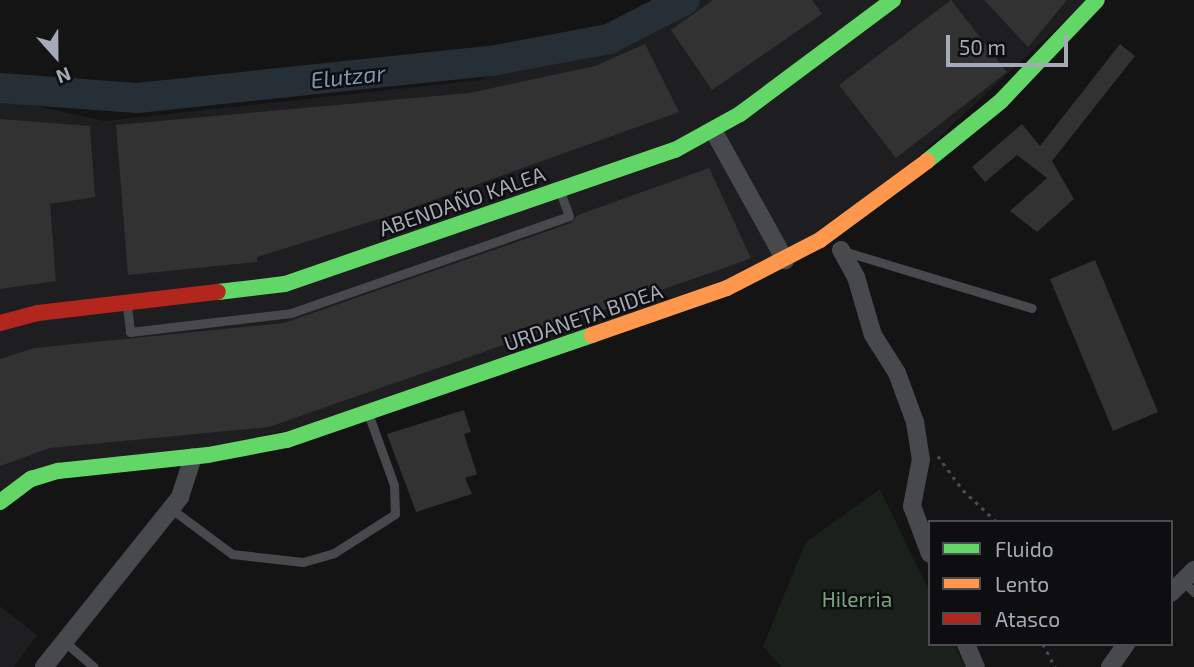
<!DOCTYPE html>
<meta charset="utf-8">
<style>
body{margin:0}
#map{position:relative;width:1194px;height:667px;overflow:hidden;background:#141414;font-family:"Exo 2",sans-serif}
div>[style]{position:absolute}
.built>*{inset:0;background:#1e1e20}
.green>*{inset:0;background:#1a211b}
.river>*{height:30px;margin:-15px;padding:0 15px;transform-origin:15px;border-radius:15px;background:#272f36}
.building>*{inset:0;background:#323233}
.path>*{height:2.5px;margin-top:-1.25px;transform-origin:0;background:repeating-linear-gradient(90deg,#4a4b4f 0 3.5px,transparent 0 8.5px)}
.lane>*{height:9px;margin:-4.5px;padding:0 4.5px;transform-origin:4.5px;border-radius:4.5px;background:#48494d}
.street>*{height:18px;margin:-9px;padding:0 9px;transform-origin:9px;border-radius:9px;background:#48494d}
.fast>*{height:16px;margin:-8px;padding:0 8px;transform-origin:8px;border-radius:8px;background:#63d668}
.slow>*{height:16px;margin:-8px;padding:0 8px;transform-origin:8px;border-radius:8px;background:#ff974d}
.jam>*{height:16px;margin:-8px;padding:0 8px;transform-origin:8px;border-radius:8px;background:#b3261e}
span{translate:-50% -50%;white-space:nowrap;text-align:center;line-height:1.15;-webkit-text-stroke:5px #0e0e10;paint-order:stroke}
.street-label{font-size:21px;color:#a4aab6}
.park-label{font-size:21px;color:#7aa27c}
.water-label{font-size:23px;color:#7998b3;font-style:italic}
.legend{position:absolute;left:928px;top:520px;width:245px;height:126px;box-sizing:border-box;background:#0e0e10;border:2px solid #4a4c52;margin:0;padding:9px 12px;list-style:none;font-size:21px;color:#a4aab6}
.legend li{display:flex;align-items:center;gap:14px;height:35px}
.legend b{width:35px;border:2px solid #4a4c52}
.north{position:absolute;left:21px;top:21px;width:70px;height:70px;-webkit-text-stroke:5px #0e0e10;paint-order:stroke;rotate:159deg;font-size:19px;font-weight:700;line-height:28px;text-align:center;color:#a4aab6}
.north::after{content:'';display:block;margin:auto;width:24px;height:32px;background:#a4aab6;clip-path:polygon(50% 0,100% 100%,50% 72%,0 100%)}
.scale{position:absolute;left:946px;top:35px;width:122px;height:32px;box-sizing:border-box;border:4px solid #a4aab6;border-top:0;padding-left:9px;font-size:21px;line-height:24px;white-space:nowrap;color:#a4aab6;-webkit-text-stroke:5px #0e0e10;paint-order:stroke}
</style>
<div id="map">
<div class="built">
<i style="clip-path:polygon(670px 0,1087px 0,851px 219px,760px 270px,318px 424px,0 490px,0 98px,104px 121px,480px 80px)"></i>
<i style="clip-path:polygon(0 606px,37px 635px,14px 667px,0 667px)"></i>
</div>
<div class="green">
<i style="clip-path:polygon(880px 489px,930px 593px,930px 644px,954px 644px,965px 667px,781px 667px,763px 646px,806px 542px)"></i>
</div>
<div class="river">
<i style="left:0;top:88px;width:137px;rotate:4.2deg"></i>
<i style="left:137px;top:98px;width:356px;rotate:-6deg"></i>
<i style="left:491px;top:61px;width:120px;rotate:-10.6deg"></i>
<i style="left:609px;top:39px;width:85px;rotate:-27.2deg"></i>
</div>
<div class="building">
<i style="clip-path:polygon(713px 0,812px 0,822px 14px,712px 90px,671px 30px)"></i>
<i style="clip-path:polygon(951px 0,1007px 72px,896px 158px,839px 85px)"></i>
<i style="clip-path:polygon(984px 0,1067px 0,1028px 47px)"></i>
<i style="clip-path:polygon(645px 44px,679px 112px,389px 216px,257px 257px,257px 262px,128px 275px,116px 125px,469px 93px,595px 66px)"></i>
<i style="clip-path:polygon(1120px 44px,1135px 56px,1052px 161px,1074px 199px,1037px 232px,1010px 211px,1047px 178px,1017px 155px,985px 182px,972px 167px,1022px 124px,1040px 146px)"></i>
<i style="clip-path:polygon(0 119px,90px 126px,95px 197px,50px 204px,56px 281px,0 289px)"></i>
<i style="clip-path:polygon(709px 168px,751px 258px,744px 261px,269px 427px,50px 448px,0 466px,0 359px,34px 348px,284px 323px,571px 223px,578px 215px)"></i>
<i style="clip-path:polygon(1095px 260px,1158px 412px,1113px 431px,1050px 279px)"></i>
<i style="clip-path:polygon(464px 410px,471px 432px,464px 434px,477px 474px,465px 478px,472px 494px,416px 512px,387px 434px)"></i>
</div>
<div class="path">
<i style="left:938px;top:456px;width:42px;rotate:53.7deg"></i>
<i style="left:963px;top:490px;width:47px;rotate:43.3deg"></i>
<i style="left:1043px;top:644px;width:26px;rotate:62deg"></i>
</div>
<div class="lane">
<i style="left:843px;top:251px;width:197px;rotate:16.8deg"></i>
<i style="left:127px;top:306px;width:26px;rotate:83deg"></i>
<i style="left:130px;top:332px;width:162px;rotate:-6.7deg"></i>
<i style="left:291px;top:313px;width:294px;rotate:-19.2deg"></i>
<i style="left:569px;top:216px;width:23px;rotate:-110deg"></i>
<i style="left:170px;top:508px;width:77px;rotate:36.6deg"></i>
<i style="left:232px;top:554px;width:71px;rotate:6.4deg"></i>
<i style="left:303px;top:562px;width:32px;rotate:-16deg"></i>
<i style="left:334px;top:553px;width:72px;rotate:-32.6deg"></i>
<i style="left:395px;top:514px;width:29px;rotate:-92deg"></i>
<i style="left:394px;top:485px;width:73px;rotate:-109.9deg"></i>
<i style="left:1183px;top:581px;width:16px;rotate:45deg"></i>
<i style="left:65px;top:642px;width:38px;rotate:41deg"></i>
</div>
<div class="street">
<i style="left:713px;top:130px;width:149px;rotate:61deg"></i>
<i style="left:841px;top:250px;width:31px;rotate:61deg"></i>
<i style="left:856px;top:277px;width:60px;rotate:73.7deg"></i>
<i style="left:873px;top:335px;width:45px;rotate:57.7deg"></i>
<i style="left:897px;top:373px;width:52px;rotate:69.8deg"></i>
<i style="left:915px;top:422px;width:37px;rotate:81deg"></i>
<i style="left:921px;top:459px;width:48px;rotate:100.8deg"></i>
<i style="left:912px;top:506px;width:51px;rotate:69.4deg"></i>
<i style="left:1171px;top:593px;width:33px;rotate:-45deg"></i>
<i style="left:966px;top:644px;width:25px;rotate:67deg"></i>
<i style="left:44px;top:667px;width:218px;rotate:-51.3deg"></i>
<i style="left:180px;top:497px;width:42px;rotate:-72deg"></i>
<i style="left:1110px;top:667px;width:28px;rotate:-55deg"></i>
</div>
<div class="fast">
<i style="left:927px;top:161px;width:95px;rotate:-39deg"></i>
<i style="left:1001px;top:101px;width:139px;rotate:-46.5deg"></i>
<i style="left:218px;top:292px;width:67px;rotate:-6.8deg"></i>
<i style="left:285px;top:284px;width:412px;rotate:-19deg"></i>
<i style="left:675px;top:150px;width:74px;rotate:-29deg"></i>
<i style="left:740px;top:114px;width:191px;rotate:-36.7deg"></i>
<i style="left:0;top:502px;width:39px;rotate:-37deg"></i>
<i style="left:31px;top:479px;width:28px;rotate:-17deg"></i>
<i style="left:58px;top:471px;width:151px;rotate:-6.1deg"></i>
<i style="left:208px;top:455px;width:80px;rotate:-10.8deg"></i>
<i style="left:287px;top:440px;width:323px;rotate:-19deg"></i>
</div>
<div class="slow">
<i style="left:592px;top:335px;width:143px;rotate:-19.2deg"></i>
<i style="left:727px;top:288px;width:105px;rotate:-27.3deg"></i>
<i style="left:820px;top:240px;width:133px;rotate:-36.4deg"></i>
</div>
<div class="jam">
<i style="left:0;top:323px;width:39px;rotate:-15deg"></i>
<i style="left:38px;top:313px;width:181px;rotate:-6.7deg"></i>
</div>
<div class="street-label">
<span style="left:462px;top:201px;rotate:-19deg">ABENDAÑO KALEA</span>
<span style="left:583px;top:317px;rotate:-19deg">URDANETA BIDEA</span>
</div>
<div class="park-label">
<span style="left:857px;top:599px">Hilerria</span>
</div>
<div class="water-label">
<span style="left:348px;top:76px;rotate:-6deg">Elutzar</span>
</div>
<ul class="legend">
<li><b style="height:9px;background:#63d668"></b>Fluido</li>
<li><b style="height:9px;background:#ff974d"></b>Lento</li>
<li><b style="height:9px;background:#b3261e"></b>Atasco</li>
</ul>
<div class="north">N</div>
<div class="scale">50 m</div>
</div>
